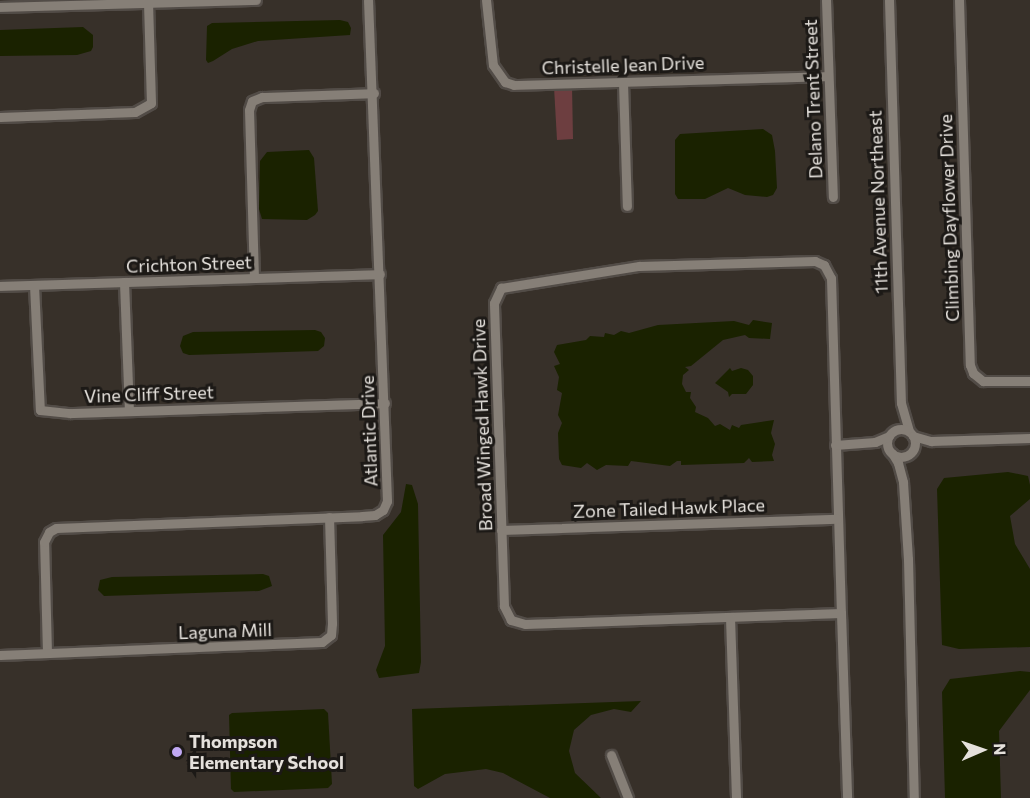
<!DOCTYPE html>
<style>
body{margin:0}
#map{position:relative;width:1030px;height:798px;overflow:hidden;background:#373029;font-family:Commissioner,sans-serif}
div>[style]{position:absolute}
.green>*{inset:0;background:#6d3e40}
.water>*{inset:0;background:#1a2200}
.roads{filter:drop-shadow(2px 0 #524c47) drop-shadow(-2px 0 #524c47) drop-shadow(0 2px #524c47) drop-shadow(0 -2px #524c47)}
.minor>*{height:9px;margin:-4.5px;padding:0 4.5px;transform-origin:4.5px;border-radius:4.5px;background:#867f77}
.minor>.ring{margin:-4.5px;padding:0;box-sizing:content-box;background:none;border:9px solid #867f77;border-radius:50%}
.dots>*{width:16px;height:16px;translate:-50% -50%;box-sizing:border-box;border:3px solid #1c1916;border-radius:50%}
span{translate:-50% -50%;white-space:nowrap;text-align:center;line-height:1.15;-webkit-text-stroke:6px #1c1916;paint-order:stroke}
.street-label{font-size:18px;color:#e5e1dc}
.poi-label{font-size:18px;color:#e5e1dc;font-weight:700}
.left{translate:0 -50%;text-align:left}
.north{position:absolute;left:952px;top:720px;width:60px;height:60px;-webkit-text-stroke:4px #1c1916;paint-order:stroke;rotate:88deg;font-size:16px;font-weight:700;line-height:24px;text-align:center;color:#e5e1dc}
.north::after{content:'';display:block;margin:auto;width:21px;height:27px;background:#e5e1dc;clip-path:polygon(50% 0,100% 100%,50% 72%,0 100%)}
</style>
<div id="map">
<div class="green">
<i style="clip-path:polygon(572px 86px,573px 139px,557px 140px,554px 87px)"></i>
</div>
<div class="water">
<i style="clip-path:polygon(340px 20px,348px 22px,351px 28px,350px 35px,258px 41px,232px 49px,213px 61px,208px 63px,206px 60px,207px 26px,212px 23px)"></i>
<i style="clip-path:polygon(83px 27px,93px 35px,93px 47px,91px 51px,77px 55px,0 56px,0 30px)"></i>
<i style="clip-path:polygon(763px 129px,772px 135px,775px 151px,777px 188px,773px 195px,767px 197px,745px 195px,728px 188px,705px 199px,678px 199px,675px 194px,675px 140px,680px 134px)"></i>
<i style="clip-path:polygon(309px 150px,314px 158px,318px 211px,315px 215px,307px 220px,262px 219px,259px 209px,260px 161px,267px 152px)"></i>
<i style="clip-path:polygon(753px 320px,772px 323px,770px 339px,749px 338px,745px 335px,723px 340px,691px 366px,685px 367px,689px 370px,683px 375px,682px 384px,686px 392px,691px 392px,690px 398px,696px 407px,695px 412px,708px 418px,715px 426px,720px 424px,730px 430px,732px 425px,739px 428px,741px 425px,774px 420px,771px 433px,775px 444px,772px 455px,774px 461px,752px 462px,749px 458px,744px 463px,681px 465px,681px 461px,677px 461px,670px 466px,631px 461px,628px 466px,606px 465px,597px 470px,587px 463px,581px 468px,562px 465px,559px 459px,558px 433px,562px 423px,558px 415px,562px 393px,557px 390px,559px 377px,554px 366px,560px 364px,554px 352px,557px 345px,586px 340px,590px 336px,604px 337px,605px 333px,614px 335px,621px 331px,629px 333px,658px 325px,734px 321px,749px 325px)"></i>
<i style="clip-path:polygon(315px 330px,321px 332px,325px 338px,324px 346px,318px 351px,189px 355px,183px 353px,180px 346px,183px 336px,193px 332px)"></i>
<i style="clip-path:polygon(730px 368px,732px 371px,741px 368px,748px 370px,753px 376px,753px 385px,746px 394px,732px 394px,729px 397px,728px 392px,715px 383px)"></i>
<i style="clip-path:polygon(1008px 472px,1028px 476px,1030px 485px,1030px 499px,1010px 516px,1015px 544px,1030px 569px,1030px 647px,959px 649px,942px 645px,937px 489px,944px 478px)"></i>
<i style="clip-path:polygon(406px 484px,412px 485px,418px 504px,421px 662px,419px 673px,379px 678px,376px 670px,385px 646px,383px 535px,401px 512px)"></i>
<i style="clip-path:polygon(263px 574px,269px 576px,272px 586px,259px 591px,104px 596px,98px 590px,100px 580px,112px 577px)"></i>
<i style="clip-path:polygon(1020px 671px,1030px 672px,1030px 690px,999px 731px,1001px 798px,945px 798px,942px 692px,950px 679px)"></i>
<i style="clip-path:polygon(641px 701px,631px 712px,614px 709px,591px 715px,574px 730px,569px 751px,575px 773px,601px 798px,550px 798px,503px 773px,486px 769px,445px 774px,418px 789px,414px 786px,412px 709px)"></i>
<i style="clip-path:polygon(324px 709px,328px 713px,332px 784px,328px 788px,234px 792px,231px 789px,229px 715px,232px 713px)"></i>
</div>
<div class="roads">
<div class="minor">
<i style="left:486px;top:0;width:65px;rotate:83.9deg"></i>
<i style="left:493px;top:65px;width:21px;rotate:55deg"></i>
<i style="left:505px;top:82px;width:9px;rotate:18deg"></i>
<i style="left:514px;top:85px;width:314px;rotate:-1.6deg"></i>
<i style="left:826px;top:0;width:197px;rotate:88deg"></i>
<i style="left:889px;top:0;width:403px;rotate:88.3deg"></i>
<i style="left:901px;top:403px;width:29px;rotate:74deg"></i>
<i style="left:959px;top:0;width:365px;rotate:88.3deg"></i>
<i style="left:970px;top:365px;width:9px;rotate:69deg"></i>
<i style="left:973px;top:373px;width:13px;rotate:39deg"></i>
<i style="left:983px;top:381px;width:47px"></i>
<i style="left:0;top:7px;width:256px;rotate:-1.6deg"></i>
<i style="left:623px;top:82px;width:124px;rotate:88.2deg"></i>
<i style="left:0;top:117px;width:135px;rotate:-2.1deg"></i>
<i style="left:135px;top:112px;width:18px;rotate:-29deg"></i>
<i style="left:151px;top:103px;width:103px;rotate:-91.7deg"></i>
<i style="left:815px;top:261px;width:10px;rotate:24deg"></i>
<i style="left:824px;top:265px;width:15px;rotate:62deg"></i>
<i style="left:831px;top:278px;width:335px;rotate:88.3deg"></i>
<i style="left:841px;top:613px;width:316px;rotate:178deg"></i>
<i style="left:525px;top:624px;width:15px;rotate:-164deg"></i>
<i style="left:511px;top:620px;width:16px;rotate:-117deg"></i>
<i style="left:504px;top:606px;width:303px;rotate:-91.9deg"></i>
<i style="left:494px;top:303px;width:17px;rotate:-65deg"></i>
<i style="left:501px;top:288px;width:140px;rotate:-9.1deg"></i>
<i style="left:639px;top:266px;width:176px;rotate:-1.6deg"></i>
<i style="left:254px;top:278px;width:168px;rotate:-91.7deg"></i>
<i style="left:249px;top:110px;width:9px;rotate:-72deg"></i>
<i style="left:252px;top:101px;width:11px;rotate:-22deg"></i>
<i style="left:262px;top:97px;width:112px;rotate:-2deg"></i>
<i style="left:124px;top:282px;width:129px;rotate:87.8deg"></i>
<i style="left:34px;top:285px;width:125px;rotate:87.3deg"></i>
<i style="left:40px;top:410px;width:30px;rotate:6deg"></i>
<i style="left:70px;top:413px;width:315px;rotate:-1.8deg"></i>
<i style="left:0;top:286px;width:380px;rotate:-1.8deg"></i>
<i class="ring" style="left:887px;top:429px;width:19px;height:19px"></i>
<i style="left:913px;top:436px;width:19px;rotate:16deg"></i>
<i style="left:931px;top:441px;width:99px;rotate:-1.7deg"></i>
<i style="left:835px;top:445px;width:40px;rotate:-4.3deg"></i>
<i style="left:875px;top:442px;width:15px;rotate:-23deg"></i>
<i style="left:892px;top:453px;width:12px;rotate:59deg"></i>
<i style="left:898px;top:463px;width:20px;rotate:75deg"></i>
<i style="left:903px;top:482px;width:77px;rotate:86.3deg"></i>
<i style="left:908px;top:559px;width:239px;rotate:88.6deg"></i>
<i style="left:501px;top:530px;width:336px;rotate:-1.9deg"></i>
<i style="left:841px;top:613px;width:185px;rotate:88.1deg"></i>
<i style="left:730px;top:617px;width:181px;rotate:88.1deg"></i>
<i style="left:47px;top:653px;width:111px;rotate:-91.5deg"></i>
<i style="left:44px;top:542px;width:11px;rotate:-63deg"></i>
<i style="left:49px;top:532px;width:8px;rotate:-30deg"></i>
<i style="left:56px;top:528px;width:306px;rotate:-2.2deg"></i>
<i style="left:362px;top:516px;width:13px;rotate:-4deg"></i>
<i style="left:375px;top:515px;width:9px;rotate:-32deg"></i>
<i style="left:383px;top:510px;width:10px;rotate:-66deg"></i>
<i style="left:387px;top:501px;width:501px;rotate:-92.17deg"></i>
<i style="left:0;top:655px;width:322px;rotate:-2.3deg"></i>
<i style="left:322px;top:642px;width:11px;rotate:-38deg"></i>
<i style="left:331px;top:635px;width:12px;rotate:-85deg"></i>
<i style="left:332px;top:623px;width:106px;rotate:-91.6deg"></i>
<i style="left:611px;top:755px;width:46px;rotate:68.4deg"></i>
</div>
</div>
<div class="dots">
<i style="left:177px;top:752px;background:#c0a8f3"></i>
</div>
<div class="street-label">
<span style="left:623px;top:65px;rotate:-2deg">Christelle Jean Drive</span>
<span style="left:813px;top:99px;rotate:-92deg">Delano Trent Street</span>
<span style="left:878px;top:202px;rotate:-92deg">11th Avenue Northeast</span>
<span style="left:949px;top:218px;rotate:-92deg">Climbing Dayflower Drive</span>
<span style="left:189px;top:264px;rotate:-2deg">Crichton Street</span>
<span style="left:149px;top:394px;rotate:-2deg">Vine Cliff Street</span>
<span style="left:482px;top:425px;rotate:-92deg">Broad Winged Hawk Drive</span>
<span style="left:369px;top:431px;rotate:-92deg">Atlantic Drive</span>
<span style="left:669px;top:508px;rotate:-2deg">Zone Tailed Hawk Place</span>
<span style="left:225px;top:631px;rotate:-2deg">Laguna Mill</span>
</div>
<div class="poi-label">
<span class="left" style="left:189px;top:752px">Thompson<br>Elementary School</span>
</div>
<div class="north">N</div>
</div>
